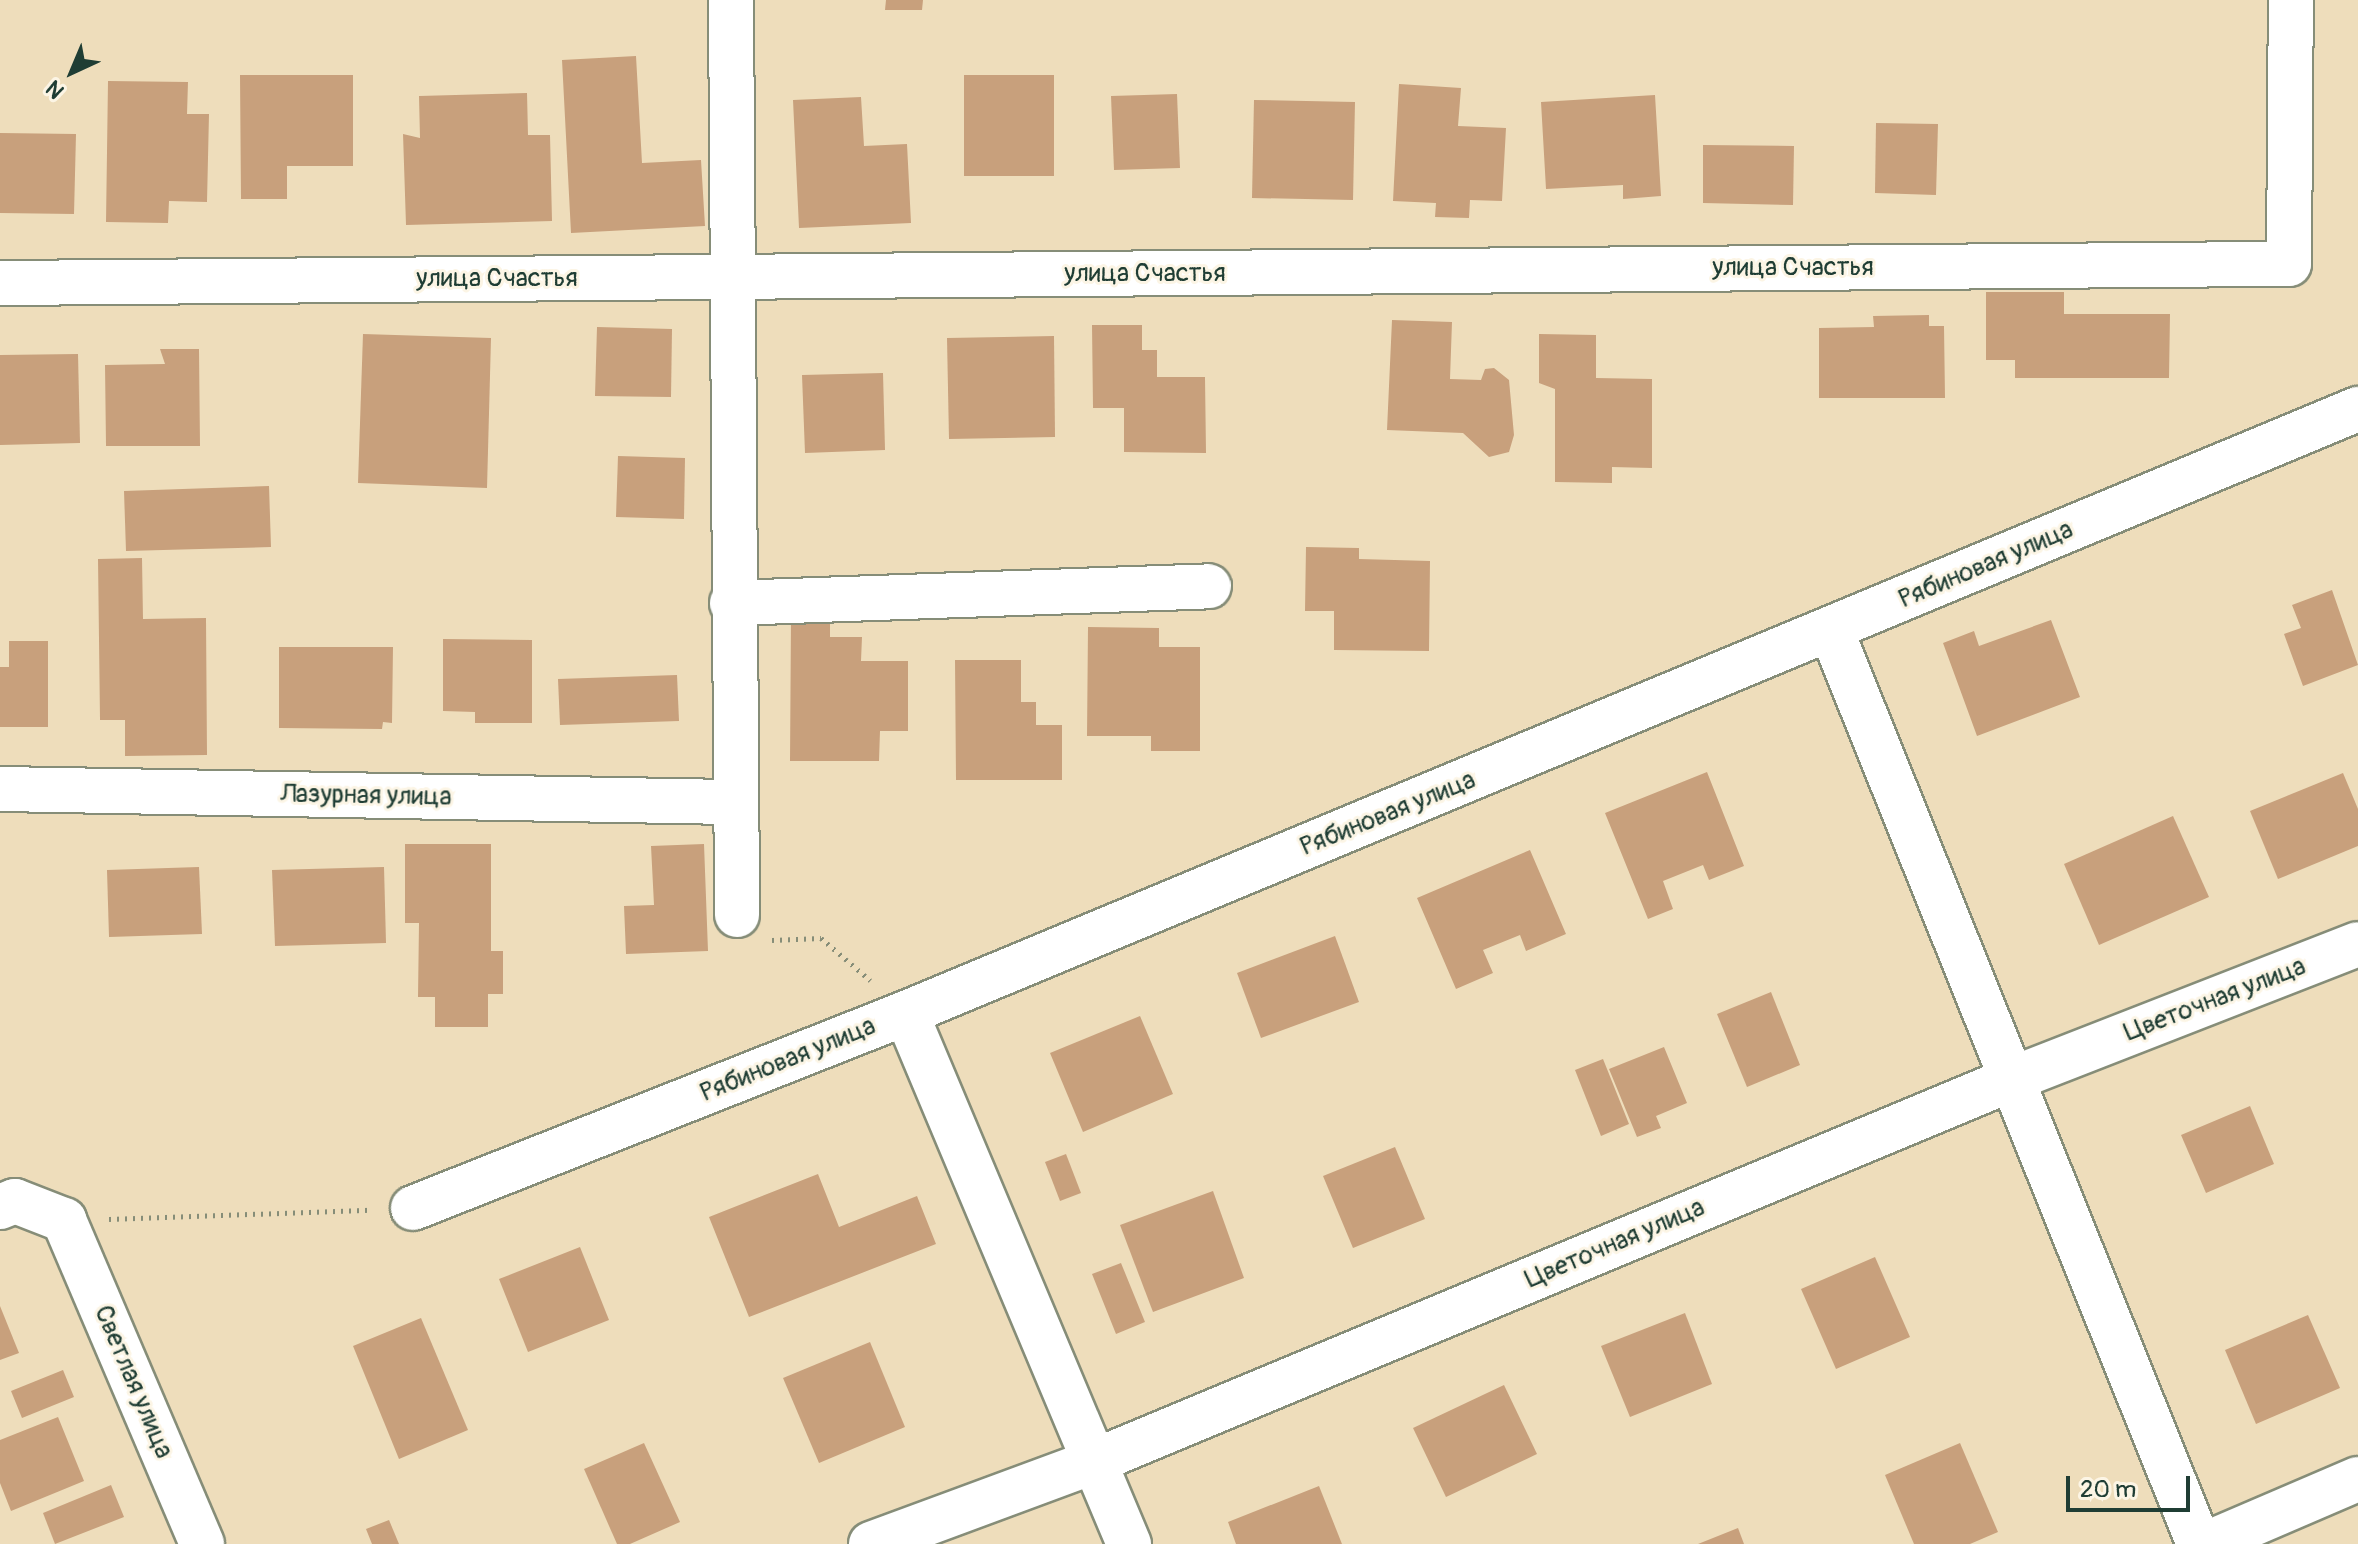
<!DOCTYPE html>
<meta charset="utf-8">
<style>
body{margin:0}
#map{position:relative;width:2358px;height:1544px;overflow:hidden;background:#edb;font-family:Pangolin,sans-serif}
div>[style]{position:absolute}
.building>*{inset:0;background:#c8a07c}
.path>*{height:5px;margin-top:-2.5px;transform-origin:0;background:repeating-linear-gradient(90deg,#868d78 0 2px,transparent 0 8px)}
.roads{filter:drop-shadow(2px 0 #868d78) drop-shadow(-2px 0 #868d78) drop-shadow(0 2px #868d78) drop-shadow(0 -2px #868d78)}
.minor>*{height:44px;margin:-22px;padding:0 22px;transform-origin:22px;border-radius:22px;background:#fff}
span{translate:-50% -50%;white-space:nowrap;text-align:center;line-height:1.15;-webkit-text-stroke:6px #fcf5e5;paint-order:stroke}
.street-label{font-size:26px;color:#1f3d34}
.north{position:absolute;left:32px;top:32px;width:80px;height:80px;-webkit-text-stroke:6px #fcf5e5;paint-order:stroke;rotate:224deg;font-size:22px;font-weight:700;line-height:32px;text-align:center;color:#1f3d34}
.north::after{content:'';display:block;margin:auto;width:28px;height:36px;background:#1f3d34;clip-path:polygon(50% 0,100% 100%,50% 72%,0 100%)}
.scale{position:absolute;left:2066px;top:1476px;width:124px;height:36px;box-sizing:border-box;border:4px solid #1f3d34;border-top:0;padding-left:10px;font-size:24px;line-height:28px;white-space:nowrap;color:#1f3d34;-webkit-text-stroke:6px #fcf5e5;paint-order:stroke}
</style>
<div id="map">
<div class="building">
<i style="clip-path:polygon(886px 0,923px 0,922px 10px,885px 10px)"></i>
<i style="clip-path:polygon(636px 56px,642px 163px,701px 160px,705px 226px,571px 233px,562px 60px)"></i>
<i style="clip-path:polygon(240px 75px,353px 75px,353px 166px,287px 166px,287px 199px,241px 199px)"></i>
<i style="clip-path:polygon(964px 75px,1054px 75px,1054px 176px,964px 176px)"></i>
<i style="clip-path:polygon(108px 81px,188px 82px,187px 114px,209px 114px,207px 202px,169px 201px,168px 223px,106px 222px)"></i>
<i style="clip-path:polygon(1399px 84px,1461px 88px,1458px 126px,1506px 128px,1502px 201px,1470px 200px,1469px 218px,1435px 217px,1436px 203px,1393px 201px)"></i>
<i style="clip-path:polygon(527px 93px,528px 135px,550px 135px,552px 221px,406px 225px,403px 134px,420px 138px,419px 96px)"></i>
<i style="clip-path:polygon(1177px 94px,1180px 168px,1114px 170px,1111px 96px)"></i>
<i style="clip-path:polygon(1655px 95px,1661px 196px,1623px 199px,1623px 185px,1546px 189px,1541px 102px)"></i>
<i style="clip-path:polygon(861px 97px,864px 146px,907px 144px,911px 223px,799px 228px,793px 100px)"></i>
<i style="clip-path:polygon(1254px 100px,1355px 102px,1353px 200px,1252px 198px)"></i>
<i style="clip-path:polygon(1876px 123px,1938px 124px,1936px 195px,1875px 193px)"></i>
<i style="clip-path:polygon(0 133px,76px 134px,74px 214px,0 213px)"></i>
<i style="clip-path:polygon(1703px 145px,1794px 146px,1793px 205px,1703px 203px)"></i>
<i style="clip-path:polygon(1986px 292px,2064px 292px,2064px 314px,2170px 314px,2169px 378px,2015px 378px,2015px 360px,1986px 360px)"></i>
<i style="clip-path:polygon(1929px 315px,1929px 326px,1944px 326px,1945px 398px,1819px 398px,1819px 328px,1874px 327px,1873px 316px)"></i>
<i style="clip-path:polygon(1392px 320px,1452px 322px,1450px 379px,1481px 380px,1485px 369px,1494px 368px,1509px 380px,1514px 435px,1509px 452px,1489px 457px,1463px 433px,1387px 430px)"></i>
<i style="clip-path:polygon(1092px 325px,1142px 325px,1142px 350px,1157px 350px,1157px 377px,1205px 377px,1206px 453px,1124px 452px,1124px 408px,1093px 408px)"></i>
<i style="clip-path:polygon(597px 327px,672px 329px,671px 397px,595px 396px)"></i>
<i style="clip-path:polygon(363px 334px,491px 338px,487px 488px,358px 483px)"></i>
<i style="clip-path:polygon(1539px 334px,1596px 335px,1596px 378px,1652px 379px,1652px 468px,1612px 467px,1612px 483px,1555px 482px,1555px 389px,1539px 383px)"></i>
<i style="clip-path:polygon(1054px 336px,1055px 437px,949px 439px,947px 338px)"></i>
<i style="clip-path:polygon(160px 349px,199px 349px,200px 446px,106px 446px,105px 365px,165px 364px)"></i>
<i style="clip-path:polygon(78px 354px,80px 443px,0 445px,0 355px)"></i>
<i style="clip-path:polygon(883px 373px,885px 450px,805px 453px,802px 375px)"></i>
<i style="clip-path:polygon(618px 456px,685px 458px,684px 519px,616px 517px)"></i>
<i style="clip-path:polygon(269px 486px,271px 547px,126px 551px,124px 491px)"></i>
<i style="clip-path:polygon(1306px 547px,1359px 548px,1359px 559px,1430px 561px,1429px 651px,1334px 650px,1334px 611px,1305px 611px)"></i>
<i style="clip-path:polygon(142px 558px,143px 619px,206px 618px,207px 755px,125px 756px,125px 720px,100px 720px,98px 559px)"></i>
<i style="clip-path:polygon(2332px 590px,2358px 665px,2303px 686px,2284px 634px,2301px 628px,2292px 605px)"></i>
<i style="clip-path:polygon(791px 617px,830px 617px,830px 637px,862px 637px,861px 661px,908px 661px,908px 731px,880px 731px,879px 761px,790px 761px)"></i>
<i style="clip-path:polygon(2051px 620px,2080px 697px,1977px 736px,1943px 643px,1974px 631px,1979px 646px)"></i>
<i style="clip-path:polygon(1088px 627px,1159px 628px,1159px 647px,1200px 647px,1200px 751px,1151px 751px,1151px 736px,1087px 736px)"></i>
<i style="clip-path:polygon(443px 639px,532px 640px,532px 723px,475px 723px,475px 712px,443px 711px)"></i>
<i style="clip-path:polygon(9px 641px,48px 641px,48px 727px,0 727px,0 667px,9px 667px)"></i>
<i style="clip-path:polygon(279px 647px,393px 647px,392px 723px,383px 722px,382px 729px,279px 728px)"></i>
<i style="clip-path:polygon(955px 660px,1021px 660px,1021px 702px,1036px 702px,1036px 725px,1062px 725px,1062px 780px,956px 780px)"></i>
<i style="clip-path:polygon(677px 675px,679px 721px,560px 725px,558px 679px)"></i>
<i style="clip-path:polygon(1707px 772px,1744px 866px,1709px 880px,1703px 865px,1663px 881px,1673px 909px,1648px 919px,1605px 813px)"></i>
<i style="clip-path:polygon(2343px 773px,2358px 809px,2358px 846px,2278px 879px,2250px 811px)"></i>
<i style="clip-path:polygon(2173px 816px,2209px 897px,2099px 945px,2064px 864px)"></i>
<i style="clip-path:polygon(405px 844px,491px 844px,491px 951px,503px 951px,503px 994px,488px 994px,488px 1027px,435px 1027px,435px 997px,418px 997px,419px 923px,405px 923px)"></i>
<i style="clip-path:polygon(704px 844px,708px 951px,626px 954px,624px 906px,654px 905px,651px 846px)"></i>
<i style="clip-path:polygon(1530px 850px,1566px 934px,1526px 951px,1520px 935px,1483px 950px,1493px 973px,1456px 989px,1417px 898px)"></i>
<i style="clip-path:polygon(199px 867px,202px 934px,109px 937px,107px 870px)"></i>
<i style="clip-path:polygon(384px 867px,386px 943px,275px 946px,272px 870px)"></i>
<i style="clip-path:polygon(1335px 936px,1359px 1002px,1261px 1038px,1237px 973px)"></i>
<i style="clip-path:polygon(1771px 992px,1800px 1065px,1747px 1087px,1717px 1014px)"></i>
<i style="clip-path:polygon(1140px 1016px,1173px 1094px,1083px 1132px,1050px 1053px)"></i>
<i style="clip-path:polygon(1664px 1047px,1687px 1103px,1656px 1116px,1661px 1128px,1637px 1137px,1609px 1069px)"></i>
<i style="clip-path:polygon(1603px 1059px,1629px 1124px,1601px 1136px,1575px 1070px)"></i>
<i style="clip-path:polygon(2250px 1106px,2274px 1164px,2206px 1193px,2181px 1135px)"></i>
<i style="clip-path:polygon(1395px 1147px,1425px 1219px,1353px 1248px,1323px 1176px)"></i>
<i style="clip-path:polygon(1066px 1154px,1081px 1193px,1060px 1201px,1045px 1162px)"></i>
<i style="clip-path:polygon(818px 1174px,839px 1227px,917px 1196px,936px 1244px,749px 1317px,709px 1217px)"></i>
<i style="clip-path:polygon(1213px 1191px,1244px 1278px,1153px 1312px,1120px 1225px)"></i>
<i style="clip-path:polygon(580px 1247px,609px 1320px,528px 1352px,499px 1279px)"></i>
<i style="clip-path:polygon(1875px 1257px,1910px 1337px,1836px 1369px,1801px 1289px)"></i>
<i style="clip-path:polygon(1121px 1263px,1145px 1322px,1116px 1334px,1092px 1274px)"></i>
<i style="clip-path:polygon(0 1306px,19px 1353px,0 1360px)"></i>
<i style="clip-path:polygon(1685px 1313px,1712px 1384px,1630px 1417px,1601px 1346px)"></i>
<i style="clip-path:polygon(2308px 1315px,2340px 1388px,2256px 1424px,2225px 1350px)"></i>
<i style="clip-path:polygon(421px 1318px,468px 1430px,399px 1459px,353px 1346px)"></i>
<i style="clip-path:polygon(870px 1342px,905px 1427px,819px 1463px,783px 1378px)"></i>
<i style="clip-path:polygon(63px 1370px,74px 1397px,22px 1418px,11px 1391px)"></i>
<i style="clip-path:polygon(1504px 1385px,1537px 1454px,1446px 1497px,1413px 1428px)"></i>
<i style="clip-path:polygon(58px 1417px,84px 1481px,11px 1511px,0 1483px,0 1440px)"></i>
<i style="clip-path:polygon(644px 1443px,680px 1522px,630px 1544px,617px 1544px,584px 1469px)"></i>
<i style="clip-path:polygon(1960px 1443px,1998px 1532px,1970px 1544px,1914px 1544px,1885px 1475px)"></i>
<i style="clip-path:polygon(111px 1485px,124px 1517px,55px 1544px,43px 1513px)"></i>
<i style="clip-path:polygon(1319px 1486px,1342px 1544px,1236px 1544px,1228px 1522px)"></i>
<i style="clip-path:polygon(389px 1520px,399px 1544px,372px 1544px,366px 1529px)"></i>
<i style="clip-path:polygon(1738px 1528px,1744px 1544px,1698px 1544px)"></i>
</div>
<div class="path">
<i style="left:772px;top:940px;width:49px;rotate:-2.3deg"></i>
<i style="left:821px;top:938px;width:65px;rotate:40.6deg"></i>
<i style="left:109px;top:1219px;width:262px;rotate:-2deg"></i>
</div>
<div class="roads">
<div class="minor">
<i style="left:731px;top:0;width:915px;rotate:89.62deg"></i>
<i style="left:0;top:283px;width:2289px;rotate:-0.48deg"></i>
<i style="left:2289px;top:264px;width:264px;rotate:-89.6deg"></i>
<i style="left:732px;top:603px;width:477px;rotate:-2deg"></i>
<i style="left:1831px;top:630px;width:985px;rotate:68.07deg"></i>
<i style="left:0;top:789px;width:733px;rotate:1.02deg"></i>
<i style="left:906px;top:1013px;width:576px;rotate:67.22deg"></i>
<i style="left:0;top:1207px;width:16px;rotate:-22deg"></i>
<i style="left:15px;top:1201px;width:53px;rotate:21.2deg"></i>
<i style="left:64px;top:1220px;width:352px;rotate:66.9deg"></i>
<i style="left:413px;top:1208px;width:530px;rotate:-21.58deg"></i>
<i style="left:906px;top:1013px;width:1573px;rotate:-22.59deg"></i>
<i style="left:871px;top:1544px;width:239px;rotate:-20.3deg"></i>
<i style="left:1095px;top:1461px;width:993px;rotate:-22.62deg"></i>
<i style="left:2012px;top:1079px;width:371px;rotate:-21.3deg"></i>
<i style="left:2206px;top:1544px;width:165px;rotate:-23.2deg"></i>
</div>
</div>
<div class="street-label">
<span style="left:1793px;top:268px">улица Счастья</span>
<span style="left:1145px;top:274px">улица Счастья</span>
<span style="left:497px;top:279px">улица Счастья</span>
<span style="left:1986px;top:565px;rotate:-23deg">Рябиновая улица</span>
<span style="left:366px;top:796px;rotate:1deg">Лазурная улица</span>
<span style="left:1388px;top:814px;rotate:-22deg">Рябиновая улица</span>
<span style="left:2215px;top:1000px;rotate:-21deg">Цветочная улица</span>
<span style="left:788px;top:1060px;rotate:-22deg">Рябиновая улица</span>
<span style="left:1615px;top:1244px;rotate:-23deg">Цветочная улица</span>
<span style="left:133px;top:1382px;rotate:67deg">Светлая улица</span>
</div>
<div class="north">N</div>
<div class="scale">20 m</div>
</div>
